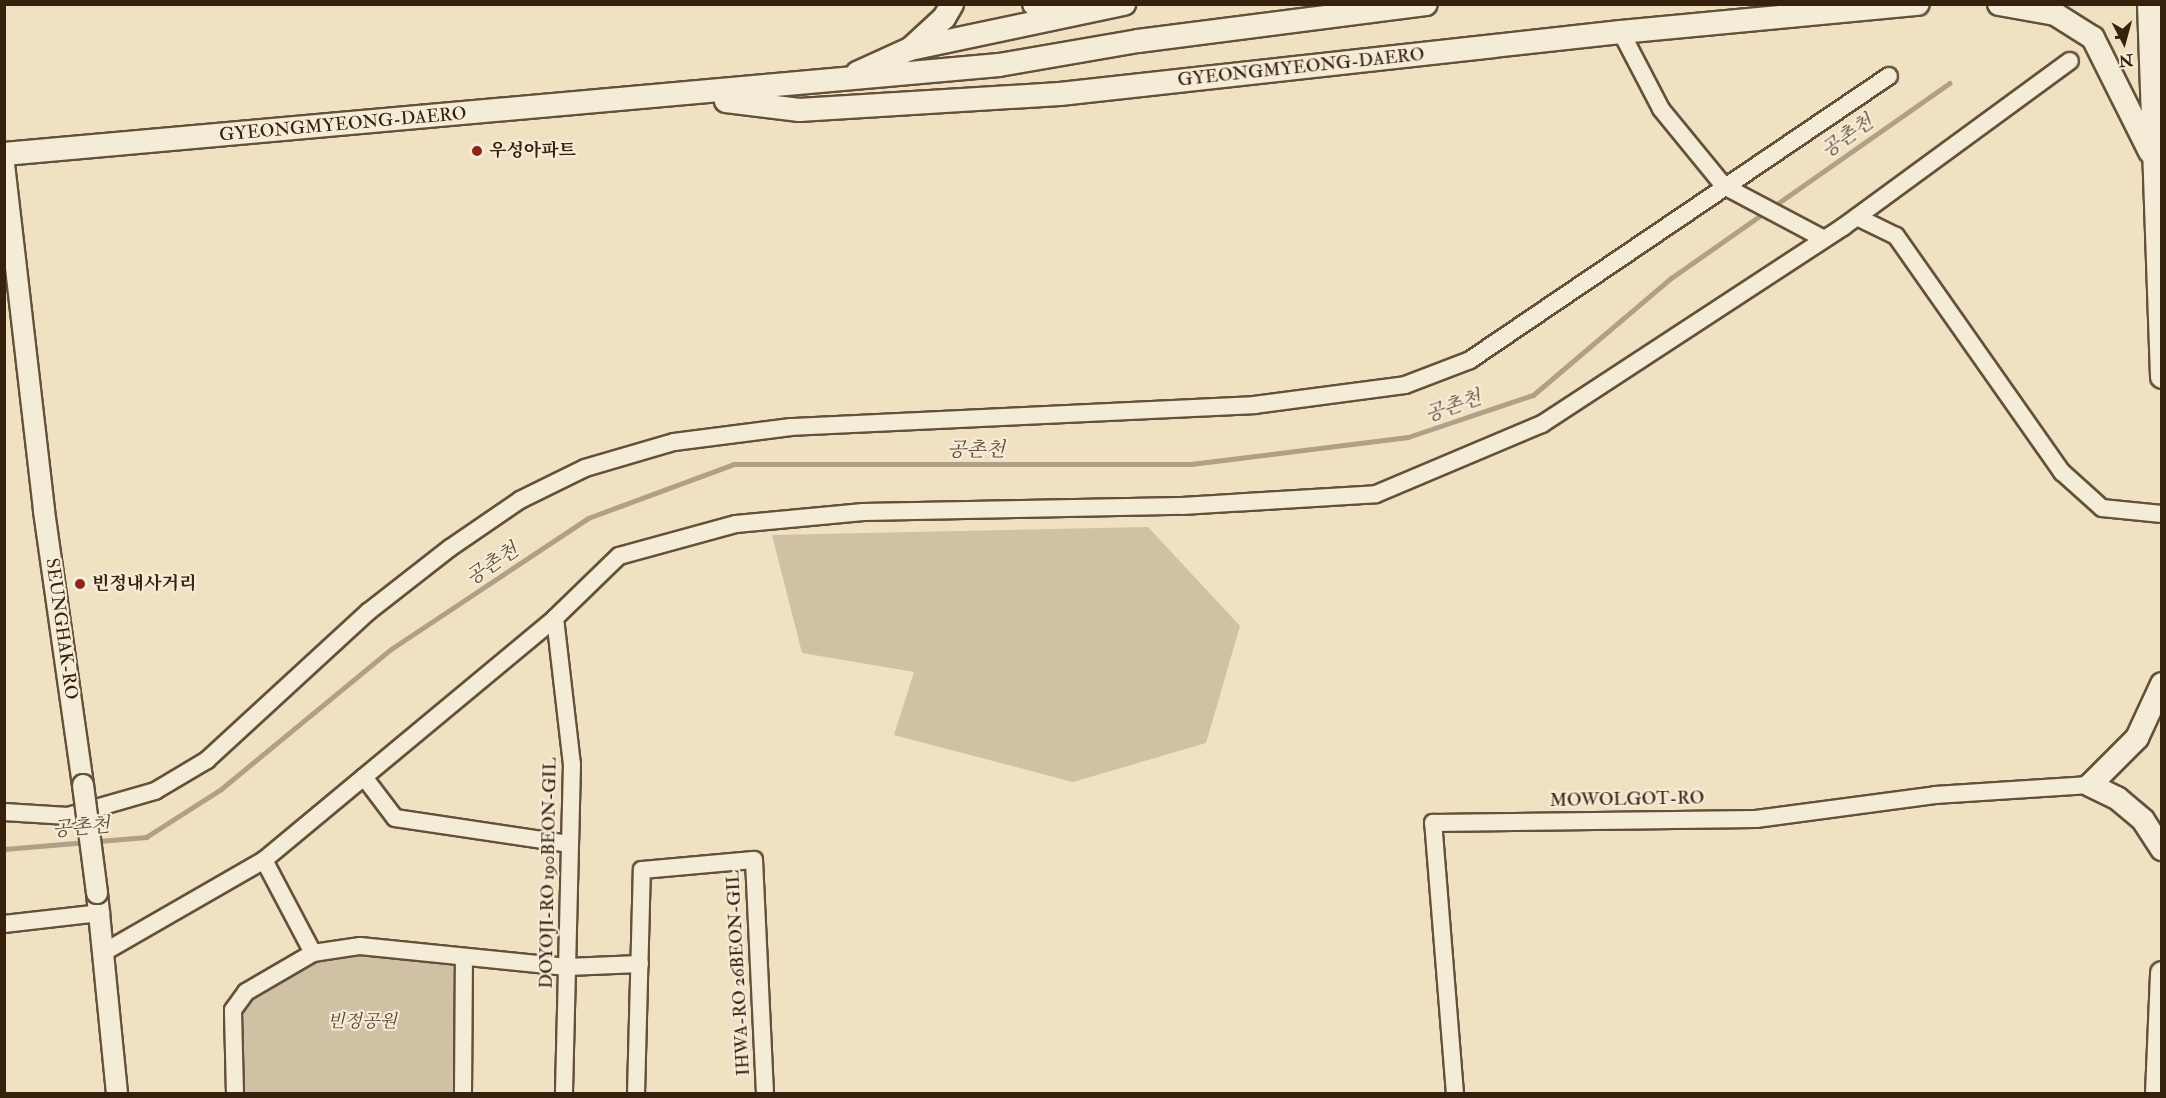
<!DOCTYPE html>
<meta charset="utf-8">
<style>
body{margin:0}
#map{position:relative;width:2166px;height:1098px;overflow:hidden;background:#f0e1c3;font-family:"IM FELL Double Pica","Noto Serif KR",serif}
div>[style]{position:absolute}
.green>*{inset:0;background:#d0c0a4}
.stream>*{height:5px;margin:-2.5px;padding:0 2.5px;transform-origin:2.5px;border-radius:2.5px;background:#b1a085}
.path>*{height:3px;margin-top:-1.5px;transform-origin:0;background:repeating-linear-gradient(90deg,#36210d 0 4.5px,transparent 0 7.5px)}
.roads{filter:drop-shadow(2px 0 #64513a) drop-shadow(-2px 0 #64513a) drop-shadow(0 2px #64513a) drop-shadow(0 -2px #64513a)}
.minor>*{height:16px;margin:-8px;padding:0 8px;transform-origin:8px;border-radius:8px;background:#f5ecd8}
.tertiary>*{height:20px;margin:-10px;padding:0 10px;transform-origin:10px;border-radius:10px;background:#f5ecd8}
.secondary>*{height:22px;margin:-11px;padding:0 11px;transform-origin:11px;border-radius:11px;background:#f5ecd8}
.bridges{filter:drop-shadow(2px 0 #64513a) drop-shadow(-2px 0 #64513a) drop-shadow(0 2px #64513a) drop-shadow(0 -2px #64513a)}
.tertiary-bridge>*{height:20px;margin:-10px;padding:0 10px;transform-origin:10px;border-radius:10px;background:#f5ecd8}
.dots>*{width:16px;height:16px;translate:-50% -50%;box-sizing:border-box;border:3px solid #f5ecd8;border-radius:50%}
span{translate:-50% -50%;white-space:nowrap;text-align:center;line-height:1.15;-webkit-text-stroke:4.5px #f5ecd8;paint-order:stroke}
.street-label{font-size:18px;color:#36210d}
.poi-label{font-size:18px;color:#36210d;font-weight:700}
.left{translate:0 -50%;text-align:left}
.park-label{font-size:18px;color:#5c4933;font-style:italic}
.water-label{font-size:20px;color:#614d37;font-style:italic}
.frame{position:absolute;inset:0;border:6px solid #36210d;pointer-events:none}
.north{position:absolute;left:2094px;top:12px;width:60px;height:60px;-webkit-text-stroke:4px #f5ecd8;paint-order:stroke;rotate:174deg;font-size:16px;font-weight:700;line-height:24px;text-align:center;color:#36210d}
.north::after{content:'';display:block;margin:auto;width:21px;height:27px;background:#36210d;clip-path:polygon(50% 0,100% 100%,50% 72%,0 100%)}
</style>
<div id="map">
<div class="green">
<i style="clip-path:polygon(1148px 527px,1240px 626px,1206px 743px,1073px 782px,894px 735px,914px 672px,802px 653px,772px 535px)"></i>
<i style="clip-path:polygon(361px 949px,461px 959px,460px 1093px,237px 1093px,236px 1012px,248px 994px,315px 955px)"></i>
</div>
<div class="stream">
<i style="left:4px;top:849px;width:143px;rotate:-4.8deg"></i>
<i style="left:146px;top:837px;width:89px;rotate:-32.6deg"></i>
<i style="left:221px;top:789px;width:220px;rotate:-39.5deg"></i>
<i style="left:391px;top:649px;width:237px;rotate:-33.6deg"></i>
<i style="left:588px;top:518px;width:156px;rotate:-20.3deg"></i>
<i style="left:734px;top:464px;width:457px"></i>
<i style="left:1191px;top:464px;width:219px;rotate:-7.1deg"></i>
<i style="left:1408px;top:437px;width:132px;rotate:-18.6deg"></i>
<i style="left:1533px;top:395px;width:181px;rotate:-40.3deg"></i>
<i style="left:1671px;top:278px;width:340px;rotate:-35deg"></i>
</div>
<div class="path">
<i style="left:2115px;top:37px;width:15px;rotate:-4deg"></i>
</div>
<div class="roads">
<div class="minor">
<i style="left:1621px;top:32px;width:87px;rotate:62.5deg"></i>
<i style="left:1661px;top:109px;width:99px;rotate:50.7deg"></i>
<i style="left:1724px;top:186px;width:113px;rotate:27.9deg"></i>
<i style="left:1857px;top:217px;width:43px;rotate:26deg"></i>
<i style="left:1896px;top:236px;width:289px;rotate:54.9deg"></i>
<i style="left:2062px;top:472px;width:54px;rotate:42deg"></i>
<i style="left:2102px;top:508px;width:60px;rotate:5.7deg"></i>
<i style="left:555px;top:618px;width:147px;rotate:83.4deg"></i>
<i style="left:572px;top:764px;width:330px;rotate:91.4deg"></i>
<i style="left:364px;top:777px;width:51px;rotate:52.9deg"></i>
<i style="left:395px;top:818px;width:177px;rotate:8.5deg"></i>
<i style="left:4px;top:812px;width:64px;rotate:3.6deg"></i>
<i style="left:68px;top:816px;width:91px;rotate:-16deg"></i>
<i style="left:155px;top:791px;width:61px;rotate:-30.8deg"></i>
<i style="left:207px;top:760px;width:219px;rotate:-42.6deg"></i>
<i style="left:368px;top:612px;width:104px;rotate:-38deg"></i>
<i style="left:450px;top:548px;width:85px;rotate:-34.4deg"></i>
<i style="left:520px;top:500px;width:72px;rotate:-26.2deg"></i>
<i style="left:585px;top:468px;width:93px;rotate:-16.3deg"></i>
<i style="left:674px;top:442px;width:118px;rotate:-7.3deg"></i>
<i style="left:791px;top:427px;width:464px;rotate:-2.7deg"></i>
<i style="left:1254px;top:405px;width:152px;rotate:-7.5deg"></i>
<i style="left:1405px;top:385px;width:70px;rotate:-21deg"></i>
<i style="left:1470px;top:360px;width:506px;rotate:-34.13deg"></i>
<i style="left:264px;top:860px;width:105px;rotate:62.2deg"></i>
<i style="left:4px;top:924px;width:98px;rotate:-6.5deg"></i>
<i style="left:106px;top:951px;width:182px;rotate:-29.9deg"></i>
<i style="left:264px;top:860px;width:378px;rotate:-39.7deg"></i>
<i style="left:555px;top:618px;width:89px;rotate:-44.1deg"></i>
<i style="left:619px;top:556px;width:121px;rotate:-15.3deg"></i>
<i style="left:736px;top:524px;width:128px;rotate:-5.4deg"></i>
<i style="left:863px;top:512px;width:319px;rotate:-1.1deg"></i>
<i style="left:1182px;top:506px;width:194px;rotate:-3.5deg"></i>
<i style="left:1376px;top:494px;width:180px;rotate:-22.9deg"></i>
<i style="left:1542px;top:424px;width:360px;rotate:-33.2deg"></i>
<i style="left:1843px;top:227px;width:281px;rotate:-36.2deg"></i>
<i style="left:235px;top:1094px;width:84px;rotate:-91.4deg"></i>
<i style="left:233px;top:1010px;width:22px;rotate:-54deg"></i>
<i style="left:246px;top:992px;width:78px;rotate:-30.2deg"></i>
<i style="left:313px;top:953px;width:48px;rotate:-8.5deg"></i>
<i style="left:360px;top:946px;width:208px;rotate:5.8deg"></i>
<i style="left:567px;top:967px;width:73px;rotate:-2.4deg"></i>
<i style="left:463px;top:1094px;width:137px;rotate:-89.6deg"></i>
<i style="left:636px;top:1094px;width:224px;rotate:-88.5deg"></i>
<i style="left:642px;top:870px;width:112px;rotate:-5.1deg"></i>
<i style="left:754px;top:860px;width:234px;rotate:87.3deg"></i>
<i style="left:1455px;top:1094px;width:272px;rotate:-94.6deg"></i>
<i style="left:1433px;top:823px;width:323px;rotate:-0.7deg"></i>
<i style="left:1756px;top:819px;width:181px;rotate:-7.6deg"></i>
<i style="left:1935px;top:795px;width:155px;rotate:-3.7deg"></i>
</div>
<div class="tertiary">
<i style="left:4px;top:164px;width:349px;rotate:83.4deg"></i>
<i style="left:44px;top:511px;width:277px;rotate:81.9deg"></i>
<i style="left:97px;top:893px;width:202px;rotate:84.3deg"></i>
</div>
<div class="secondary">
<i style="left:1034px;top:4px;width:33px;rotate:16deg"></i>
<i style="left:1999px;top:4px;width:57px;rotate:10.1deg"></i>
<i style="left:2055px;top:14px;width:45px;rotate:32.3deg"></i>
<i style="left:2093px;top:38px;width:127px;rotate:63.4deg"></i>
<i style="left:2149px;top:4px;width:373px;rotate:88deg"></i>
<i style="left:910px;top:49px;width:46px;rotate:-42.4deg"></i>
<i style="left:944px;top:18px;width:16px;rotate:-60deg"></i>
<i style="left:857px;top:73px;width:58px;rotate:-24.4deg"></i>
<i style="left:910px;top:49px;width:219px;rotate:-11.9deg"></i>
<i style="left:726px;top:101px;width:74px;rotate:7deg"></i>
<i style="left:799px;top:110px;width:261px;rotate:-3.5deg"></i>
<i style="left:1060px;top:94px;width:564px;rotate:-6.31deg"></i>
<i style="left:1621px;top:32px;width:298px;rotate:-5.4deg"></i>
<i style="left:4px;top:154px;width:999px;rotate:-5.11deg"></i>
<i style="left:999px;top:65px;width:141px;rotate:-9.8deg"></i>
<i style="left:1138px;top:41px;width:290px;rotate:-7.3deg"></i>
<i style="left:2162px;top:684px;width:60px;rotate:114.8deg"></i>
<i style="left:2137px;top:738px;width:66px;rotate:135deg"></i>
<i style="left:2090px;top:785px;width:30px;rotate:26deg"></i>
<i style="left:2117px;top:798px;width:34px;rotate:40deg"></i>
<i style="left:2143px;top:820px;width:35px;rotate:57deg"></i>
<i style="left:2157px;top:1094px;width:121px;rotate:-87.6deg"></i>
</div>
</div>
<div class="bridges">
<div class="tertiary-bridge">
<i style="left:83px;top:785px;width:109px;rotate:82.6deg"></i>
</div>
</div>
<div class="dots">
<i style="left:477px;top:151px;background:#8f2418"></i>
<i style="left:80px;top:584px;background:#8f2418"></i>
</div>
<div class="street-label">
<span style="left:1301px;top:68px;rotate:-6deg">GYEONGMYEONG-DAERO</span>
<span style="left:343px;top:125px;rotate:-5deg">GYEONGMYEONG-DAERO</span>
<span style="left:61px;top:629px;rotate:82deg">SEUNGHAK-RO</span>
<span style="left:1627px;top:800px;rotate:-1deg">MOWOLGOT-RO</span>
<span style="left:549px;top:873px;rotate:-89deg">DOYOJI-RO 190BEON-GIL</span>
<span style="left:739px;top:973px;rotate:-93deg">IHWA-RO 26BEON-GIL</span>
</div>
<div class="poi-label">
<span class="left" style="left:489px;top:151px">우성아파트</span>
<span class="left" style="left:92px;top:584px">빈정내사거리</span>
</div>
<div class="park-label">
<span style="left:362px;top:1022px">빈정공원</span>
</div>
<div class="water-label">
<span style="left:1847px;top:136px;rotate:-35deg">공촌천</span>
<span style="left:1453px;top:406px;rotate:-19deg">공촌천</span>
<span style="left:976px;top:449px">공촌천</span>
<span style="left:492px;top:564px;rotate:-34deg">공촌천</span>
<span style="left:81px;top:827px;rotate:-5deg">공촌천</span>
</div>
<div class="frame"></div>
<div class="north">N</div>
</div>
